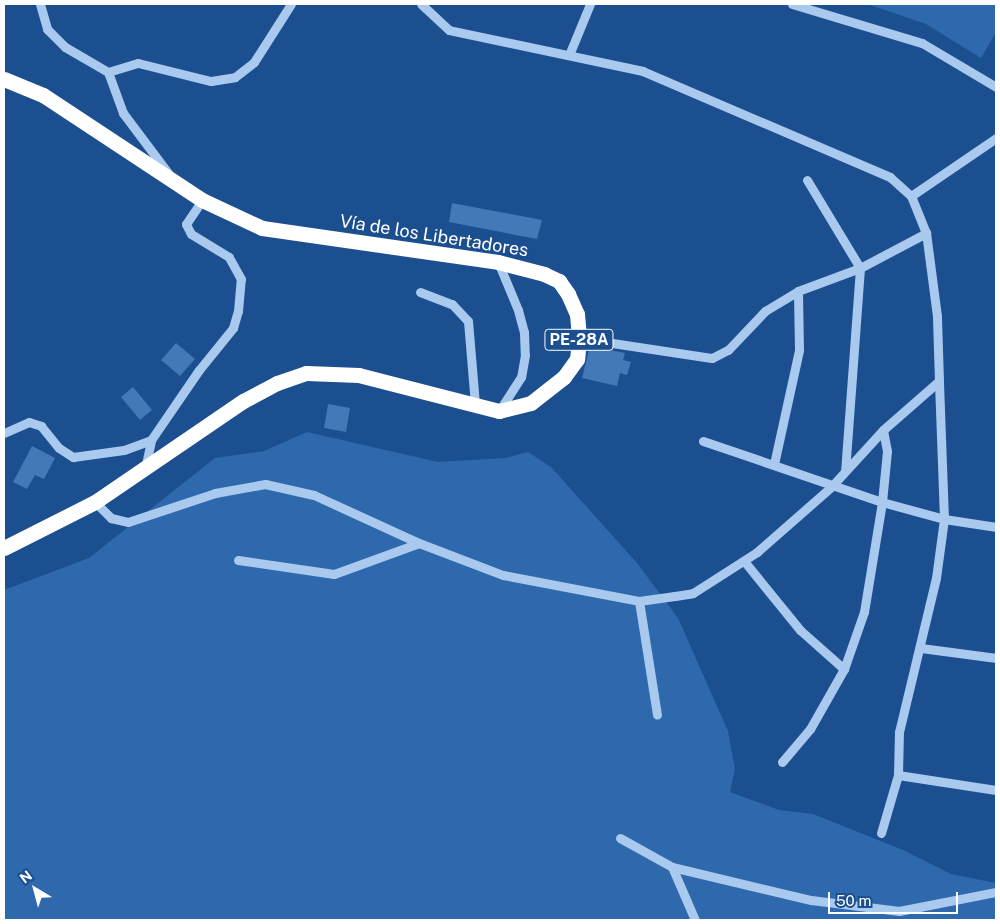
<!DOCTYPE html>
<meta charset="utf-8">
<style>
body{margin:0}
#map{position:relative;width:1000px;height:924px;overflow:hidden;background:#1b4f8f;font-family:"Public Sans",sans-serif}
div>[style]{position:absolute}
.green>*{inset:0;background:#2e69ad}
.building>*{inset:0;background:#4478b7}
.minor>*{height:9px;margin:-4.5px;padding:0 4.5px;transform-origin:4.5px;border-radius:4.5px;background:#a9c9ee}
.highway>*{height:15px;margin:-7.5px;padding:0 7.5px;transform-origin:7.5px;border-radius:7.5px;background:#fff}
span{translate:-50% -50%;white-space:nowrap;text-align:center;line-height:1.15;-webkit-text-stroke:4px #1b4f8f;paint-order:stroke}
.shield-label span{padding:1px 4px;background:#1b4f8f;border:1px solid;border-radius:4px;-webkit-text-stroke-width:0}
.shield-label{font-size:16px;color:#fff;font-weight:700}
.street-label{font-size:18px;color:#fff}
.frame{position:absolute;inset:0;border:5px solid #fff;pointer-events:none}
.north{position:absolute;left:10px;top:864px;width:50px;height:50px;-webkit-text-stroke:4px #1b4f8f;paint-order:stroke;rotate:323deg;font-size:14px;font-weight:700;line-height:20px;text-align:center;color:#fff}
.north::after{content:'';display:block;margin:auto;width:18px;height:22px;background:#fff;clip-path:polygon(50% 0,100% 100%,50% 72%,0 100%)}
.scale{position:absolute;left:828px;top:892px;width:130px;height:22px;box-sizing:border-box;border:2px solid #fff;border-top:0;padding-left:6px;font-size:15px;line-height:18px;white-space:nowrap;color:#fff;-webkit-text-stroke:4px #1b4f8f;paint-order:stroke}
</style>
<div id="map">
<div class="green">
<i style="clip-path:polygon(867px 4px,996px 4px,996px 32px,981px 58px,926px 24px)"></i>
<i style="clip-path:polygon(307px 432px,438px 462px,505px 458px,528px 452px,551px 467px,637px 563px,678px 618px,728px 731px,735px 769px,730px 792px,779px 810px,813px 814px,903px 850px,951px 874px,996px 883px,996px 920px,4px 920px,4px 590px,89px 558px,215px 458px,264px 451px)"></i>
</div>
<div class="building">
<i style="clip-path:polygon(452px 203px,542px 220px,537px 239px,449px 222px)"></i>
<i style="clip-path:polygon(176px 343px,195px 359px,180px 376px,161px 360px)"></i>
<i style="clip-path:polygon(590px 346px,625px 353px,623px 360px,631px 362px,627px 375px,620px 373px,617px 386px,582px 378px)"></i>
<i style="clip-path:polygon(133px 387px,152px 410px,140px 420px,121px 397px)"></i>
<i style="clip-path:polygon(328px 404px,350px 408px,346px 432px,324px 428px)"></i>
<i style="clip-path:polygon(32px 446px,55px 458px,44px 479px,35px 475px,27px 489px,13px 482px)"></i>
</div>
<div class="minor">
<i style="left:40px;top:4px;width:26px;rotate:74deg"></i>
<i style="left:47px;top:29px;width:25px;rotate:45deg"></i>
<i style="left:65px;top:47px;width:50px;rotate:30.2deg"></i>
<i style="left:108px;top:72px;width:44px;rotate:69.9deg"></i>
<i style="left:123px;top:113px;width:75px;rotate:53.1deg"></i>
<i style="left:792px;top:4px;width:136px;rotate:16.7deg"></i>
<i style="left:922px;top:43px;width:86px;rotate:30.7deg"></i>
<i style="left:569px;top:55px;width:55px;rotate:-67.6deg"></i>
<i style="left:108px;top:72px;width:31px;rotate:-17deg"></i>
<i style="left:138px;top:63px;width:75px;rotate:13.9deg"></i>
<i style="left:211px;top:81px;width:24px;rotate:-9deg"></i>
<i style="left:235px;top:77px;width:24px;rotate:-38deg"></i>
<i style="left:254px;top:62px;width:69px;rotate:-57.5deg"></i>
<i style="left:807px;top:180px;width:103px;rotate:58.9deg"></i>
<i style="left:860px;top:268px;width:203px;rotate:94.2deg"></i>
<i style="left:911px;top:196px;width:103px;rotate:-34.3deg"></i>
<i style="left:498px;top:262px;width:52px;rotate:67.4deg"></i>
<i style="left:518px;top:310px;width:23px;rotate:75deg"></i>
<i style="left:524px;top:332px;width:23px;rotate:88deg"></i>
<i style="left:525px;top:355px;width:22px;rotate:100deg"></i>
<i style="left:521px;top:377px;width:40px;rotate:122.9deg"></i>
<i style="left:420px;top:292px;width:34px;rotate:21deg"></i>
<i style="left:452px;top:304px;width:23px;rotate:47deg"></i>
<i style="left:468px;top:321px;width:84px;rotate:85.2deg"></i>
<i style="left:579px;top:338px;width:134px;rotate:8.6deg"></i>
<i style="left:712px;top:358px;width:18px;rotate:-27deg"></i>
<i style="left:728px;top:350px;width:54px;rotate:-46.5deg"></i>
<i style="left:765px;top:311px;width:39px;rotate:-31deg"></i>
<i style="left:798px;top:291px;width:66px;rotate:-20.4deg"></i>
<i style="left:860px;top:268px;width:75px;rotate:-27.9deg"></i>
<i style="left:4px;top:433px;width:27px;rotate:-24deg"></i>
<i style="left:29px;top:422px;width:13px;rotate:18deg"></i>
<i style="left:41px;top:426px;width:28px;rotate:51deg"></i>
<i style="left:59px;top:448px;width:17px;rotate:33deg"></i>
<i style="left:73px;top:457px;width:51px;rotate:-7.8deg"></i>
<i style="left:124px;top:450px;width:29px;rotate:-20deg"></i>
<i style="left:703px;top:441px;width:189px;rotate:18.8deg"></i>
<i style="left:882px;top:502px;width:64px;rotate:15.3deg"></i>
<i style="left:944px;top:519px;width:53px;rotate:8.7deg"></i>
<i style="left:774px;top:464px;width:117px;rotate:-77.6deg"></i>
<i style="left:799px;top:350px;width:59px;rotate:-91deg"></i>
<i style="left:145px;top:469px;width:30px;rotate:-78deg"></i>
<i style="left:151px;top:440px;width:85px;rotate:-55.6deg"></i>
<i style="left:199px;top:370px;width:54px;rotate:-51deg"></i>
<i style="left:233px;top:328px;width:18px;rotate:-74deg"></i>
<i style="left:238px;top:311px;width:32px;rotate:-85deg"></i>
<i style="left:241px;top:279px;width:25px;rotate:-119deg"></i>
<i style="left:229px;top:257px;width:44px;rotate:-148.8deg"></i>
<i style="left:191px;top:234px;width:11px;rotate:-117deg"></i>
<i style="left:186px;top:224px;width:29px;rotate:-56deg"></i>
<i style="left:95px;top:502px;width:23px;rotate:45deg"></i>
<i style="left:111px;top:518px;width:17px;rotate:13deg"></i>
<i style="left:128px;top:522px;width:92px;rotate:-18.4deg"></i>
<i style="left:215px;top:493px;width:51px;rotate:-10.2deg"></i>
<i style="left:265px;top:484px;width:50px;rotate:12.7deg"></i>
<i style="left:314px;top:495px;width:115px;rotate:24.6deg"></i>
<i style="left:419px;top:543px;width:90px;rotate:20.9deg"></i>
<i style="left:503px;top:575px;width:138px;rotate:10.8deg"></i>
<i style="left:639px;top:601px;width:36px;rotate:-8deg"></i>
<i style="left:675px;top:596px;width:18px;rotate:-9deg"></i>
<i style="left:693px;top:593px;width:76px;rotate:-32.6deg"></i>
<i style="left:757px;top:552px;width:98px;rotate:-41.3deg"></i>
<i style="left:831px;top:487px;width:77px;rotate:-47.6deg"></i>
<i style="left:883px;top:430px;width:74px;rotate:-41.2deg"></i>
<i style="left:939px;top:381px;width:65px;rotate:-91.8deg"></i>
<i style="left:937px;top:316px;width:84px;rotate:-97.5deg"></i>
<i style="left:926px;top:233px;width:40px;rotate:-112deg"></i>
<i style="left:911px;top:196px;width:28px;rotate:-138deg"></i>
<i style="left:890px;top:177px;width:269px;rotate:-156.8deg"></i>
<i style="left:643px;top:71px;width:198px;rotate:-168.1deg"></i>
<i style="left:449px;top:30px;width:38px;rotate:-137deg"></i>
<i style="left:238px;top:560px;width:97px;rotate:8.3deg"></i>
<i style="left:334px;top:574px;width:90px;rotate:-20deg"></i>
<i style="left:744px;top:561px;width:89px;rotate:50.9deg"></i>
<i style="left:800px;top:630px;width:59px;rotate:41.6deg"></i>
<i style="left:639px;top:601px;width:115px;rotate:81deg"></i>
<i style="left:921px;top:648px;width:76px;rotate:7.6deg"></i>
<i style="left:782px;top:762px;width:43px;rotate:-49.7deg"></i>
<i style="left:810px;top:729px;width:69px;rotate:-60.5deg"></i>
<i style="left:844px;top:669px;width:60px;rotate:-70.7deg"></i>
<i style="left:864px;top:612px;width:111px;rotate:-80.7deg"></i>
<i style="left:882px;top:502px;width:51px;rotate:-84.4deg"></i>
<i style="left:887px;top:451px;width:21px;rotate:-101deg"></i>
<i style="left:898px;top:775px;width:99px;rotate:8.7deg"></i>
<i style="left:881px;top:833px;width:60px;rotate:-73.7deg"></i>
<i style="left:898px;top:775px;width:43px;rotate:-88.7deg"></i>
<i style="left:899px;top:732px;width:158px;rotate:-76.5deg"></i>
<i style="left:936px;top:578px;width:60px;rotate:-82.3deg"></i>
<i style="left:944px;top:519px;width:138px;rotate:-92.1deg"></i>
<i style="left:620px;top:838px;width:60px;rotate:29.1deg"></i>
<i style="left:672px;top:867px;width:143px;rotate:13.4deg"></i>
<i style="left:811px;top:900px;width:89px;rotate:7.1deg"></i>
<i style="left:899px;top:911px;width:99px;rotate:-11.1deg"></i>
<i style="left:672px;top:867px;width:58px;rotate:66.5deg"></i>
</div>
<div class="highway">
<i style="left:4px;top:79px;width:42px;rotate:22.3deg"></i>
<i style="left:43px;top:95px;width:191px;rotate:33.4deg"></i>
<i style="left:202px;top:200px;width:66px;rotate:25deg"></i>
<i style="left:262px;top:228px;width:238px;rotate:8.2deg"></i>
<i style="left:498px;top:262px;width:48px;rotate:14.6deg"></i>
<i style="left:544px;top:274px;width:17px;rotate:25deg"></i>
<i style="left:559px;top:281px;width:16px;rotate:55deg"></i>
<i style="left:568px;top:294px;width:22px;rotate:66deg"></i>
<i style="left:577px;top:314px;width:24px;rotate:85deg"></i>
<i style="left:579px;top:338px;width:21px;rotate:95deg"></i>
<i style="left:577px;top:359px;width:22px;rotate:126deg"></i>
<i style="left:564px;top:377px;width:42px;rotate:141.8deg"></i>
<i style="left:531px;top:403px;width:33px;rotate:166deg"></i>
<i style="left:499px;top:411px;width:145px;rotate:-165.6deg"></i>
<i style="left:359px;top:375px;width:53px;rotate:-177.8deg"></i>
<i style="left:306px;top:373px;width:31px;rotate:161deg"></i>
<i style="left:277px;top:383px;width:38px;rotate:152deg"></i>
<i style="left:243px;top:401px;width:179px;rotate:145.7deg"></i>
<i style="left:95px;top:502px;width:102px;rotate:153.2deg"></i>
</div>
<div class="shield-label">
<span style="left:579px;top:340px">PE-28A</span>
</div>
<div class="street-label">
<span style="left:434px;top:236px;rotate:9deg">Vía de los Libertadores</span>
</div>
<div class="frame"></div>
<div class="north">N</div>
<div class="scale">50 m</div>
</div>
